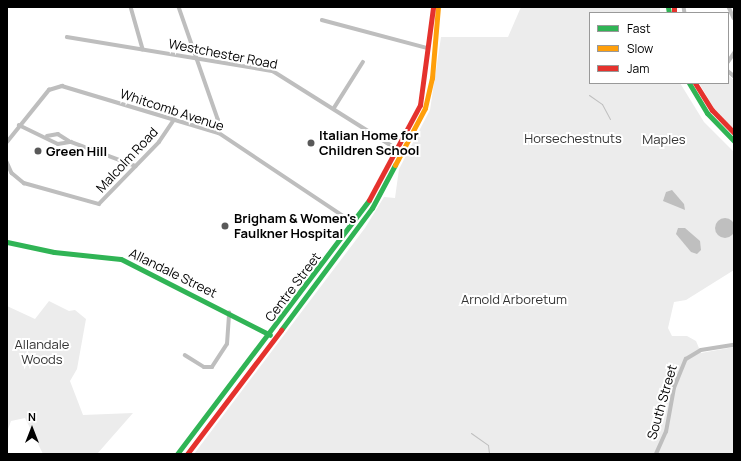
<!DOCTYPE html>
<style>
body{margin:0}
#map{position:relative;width:741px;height:461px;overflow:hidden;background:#fff;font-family:Manrope,sans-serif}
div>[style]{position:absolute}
.green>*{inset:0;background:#ececec}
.water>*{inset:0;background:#bfbfbf}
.round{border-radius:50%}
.stream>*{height:1px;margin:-0.5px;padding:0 0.5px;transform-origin:0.5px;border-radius:0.5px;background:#bfbfbf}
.street>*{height:3.5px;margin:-1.75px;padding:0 1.75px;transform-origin:1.75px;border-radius:1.75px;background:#bebebe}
.fast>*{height:5px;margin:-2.5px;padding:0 2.5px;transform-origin:2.5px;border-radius:2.5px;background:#30b455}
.slow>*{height:5px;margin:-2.5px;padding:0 2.5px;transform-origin:2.5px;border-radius:2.5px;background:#ff9f0a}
.jam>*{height:5px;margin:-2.5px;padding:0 2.5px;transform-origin:2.5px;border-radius:2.5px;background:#e5322d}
.dots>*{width:11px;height:11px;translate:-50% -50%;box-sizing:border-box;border:2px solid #fff;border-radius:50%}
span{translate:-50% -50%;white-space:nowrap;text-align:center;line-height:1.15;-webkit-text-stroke:4px #fff;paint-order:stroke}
.street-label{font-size:13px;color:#000}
.poi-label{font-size:13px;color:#000;font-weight:700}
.left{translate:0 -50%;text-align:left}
.park-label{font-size:13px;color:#333}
.frame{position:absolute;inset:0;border:8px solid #000;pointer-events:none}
.legend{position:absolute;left:589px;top:12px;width:140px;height:72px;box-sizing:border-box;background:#fff;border:1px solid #999;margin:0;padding:5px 7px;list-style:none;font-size:12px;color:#000}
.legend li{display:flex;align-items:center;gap:8px;height:20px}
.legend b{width:20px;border:1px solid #999}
.north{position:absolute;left:12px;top:409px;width:40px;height:40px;-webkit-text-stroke:3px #fff;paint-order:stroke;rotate:0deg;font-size:11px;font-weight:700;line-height:16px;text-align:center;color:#000}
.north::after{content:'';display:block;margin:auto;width:14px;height:18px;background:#000;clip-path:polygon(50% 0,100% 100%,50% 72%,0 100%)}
</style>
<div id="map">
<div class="green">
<i style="clip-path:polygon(521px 7px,660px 7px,660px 13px,590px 13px,590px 83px,680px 83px,704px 122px,734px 152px,734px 270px,686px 300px,674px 302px,668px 328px,672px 336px,687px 336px,696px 341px,701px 353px,734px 347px,734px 454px,194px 454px,365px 228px,384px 197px,395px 198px,399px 169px,430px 110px,441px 37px,508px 37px)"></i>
<i style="clip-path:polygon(728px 75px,734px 80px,734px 129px,714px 108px,699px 83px,728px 83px)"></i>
<i style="clip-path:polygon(49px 301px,69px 311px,75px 310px,86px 319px,77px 369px,70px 381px,83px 415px,133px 413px,97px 454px,43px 454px,25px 418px,11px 421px,7px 432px,7px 306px,35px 319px)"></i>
</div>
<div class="water">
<i style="clip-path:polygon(672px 190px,684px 204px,685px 210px,663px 201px,666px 192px)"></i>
<i class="round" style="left:715px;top:218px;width:20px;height:20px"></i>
<i style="clip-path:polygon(678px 228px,685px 228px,700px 241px,701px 250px,697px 254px,691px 252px,676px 234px)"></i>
</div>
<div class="stream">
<i style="left:589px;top:95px;width:16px;rotate:35deg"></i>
<i style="left:602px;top:104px;width:17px;rotate:62deg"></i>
<i style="left:471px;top:433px;width:21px;rotate:35deg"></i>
<i style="left:488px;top:445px;width:8px;rotate:83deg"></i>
<i style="left:489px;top:453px;width:5px;rotate:11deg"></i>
</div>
<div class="street">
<i style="left:131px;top:7px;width:44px;rotate:74.1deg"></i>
<i style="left:179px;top:7px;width:119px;rotate:70.8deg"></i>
<i style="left:218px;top:119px;width:14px;rotate:86deg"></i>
<i style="left:684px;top:7px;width:6px;rotate:81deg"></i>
<i style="left:729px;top:7px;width:12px;rotate:66deg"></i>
<i style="left:322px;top:20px;width:109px;rotate:14.9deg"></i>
<i style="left:67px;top:37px;width:209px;rotate:9.4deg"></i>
<i style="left:273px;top:71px;width:146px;rotate:32.2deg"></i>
<i style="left:728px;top:62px;width:11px;rotate:-56deg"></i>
<i style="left:728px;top:71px;width:8px;rotate:40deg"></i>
<i style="left:334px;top:108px;width:54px;rotate:-57.8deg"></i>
<i style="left:19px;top:125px;width:43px;rotate:26deg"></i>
<i style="left:58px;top:144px;width:13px;rotate:-9deg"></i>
<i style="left:71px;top:142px;width:69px;rotate:20.3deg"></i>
<i style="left:47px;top:136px;width:11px;rotate:-10deg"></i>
<i style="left:58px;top:134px;width:13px;rotate:32deg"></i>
<i style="left:7px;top:142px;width:67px;rotate:-51.1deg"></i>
<i style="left:49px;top:90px;width:14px;rotate:-17deg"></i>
<i style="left:62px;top:86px;width:164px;rotate:16.7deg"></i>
<i style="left:219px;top:133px;width:162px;rotate:33.7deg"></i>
<i style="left:7px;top:162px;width:12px;rotate:66deg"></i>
<i style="left:12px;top:173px;width:16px;rotate:40deg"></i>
<i style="left:24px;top:183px;width:78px;rotate:15.6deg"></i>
<i style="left:99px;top:204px;width:86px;rotate:-45.9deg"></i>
<i style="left:159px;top:142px;width:27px;rotate:-56deg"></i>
<i style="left:185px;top:355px;width:22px;rotate:32deg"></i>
<i style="left:204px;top:367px;width:8px"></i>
<i style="left:212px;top:367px;width:27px;rotate:-57deg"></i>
<i style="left:227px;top:344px;width:31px;rotate:-86deg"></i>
<i style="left:656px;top:454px;width:24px;rotate:-66deg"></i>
<i style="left:666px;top:432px;width:45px;rotate:-79.7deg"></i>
<i style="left:674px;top:388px;width:31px;rotate:-68deg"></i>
<i style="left:686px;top:359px;width:17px;rotate:-31deg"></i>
<i style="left:701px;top:350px;width:33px;rotate:-9deg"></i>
</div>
<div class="fast">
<i style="left:668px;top:7px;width:6px;rotate:81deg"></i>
<i style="left:689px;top:83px;width:35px;rotate:59deg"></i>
<i style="left:707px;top:113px;width:39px;rotate:46deg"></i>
<i style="left:7px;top:242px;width:48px;rotate:12deg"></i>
<i style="left:54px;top:252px;width:67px;rotate:6deg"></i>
<i style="left:121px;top:259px;width:167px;rotate:27deg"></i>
<i style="left:281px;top:330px;width:152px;rotate:-53.3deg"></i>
<i style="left:372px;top:208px;width:49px;rotate:-61.9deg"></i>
<i style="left:177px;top:454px;width:318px;rotate:-52.9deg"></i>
</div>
<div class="slow">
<i style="left:395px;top:165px;width:64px;rotate:-62.2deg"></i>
<i style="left:425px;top:108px;width:31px;rotate:-77deg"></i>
<i style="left:432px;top:78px;width:71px;rotate:-85.2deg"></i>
</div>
<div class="jam">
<i style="left:674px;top:7px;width:6px;rotate:90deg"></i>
<i style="left:695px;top:83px;width:32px;rotate:58deg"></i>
<i style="left:712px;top:110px;width:32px;rotate:46deg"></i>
<i style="left:369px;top:200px;width:108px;rotate:-61.8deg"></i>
<i style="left:420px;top:105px;width:99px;rotate:-82.4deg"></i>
<i style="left:187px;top:454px;width:156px;rotate:-52.8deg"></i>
</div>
<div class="dots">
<i style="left:311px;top:143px;background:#595959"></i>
<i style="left:38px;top:151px;background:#595959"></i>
<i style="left:225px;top:226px;background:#595959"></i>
</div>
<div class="street-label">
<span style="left:223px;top:54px;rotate:11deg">Westchester Road</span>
<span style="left:172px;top:110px;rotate:18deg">Whitcomb Avenue</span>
<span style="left:127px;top:160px;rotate:-47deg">Malcolm Road</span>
<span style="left:173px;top:273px;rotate:26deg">Allandale Street</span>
<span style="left:293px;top:287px;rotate:-53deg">Centre Street</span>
<span style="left:662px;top:402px;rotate:-74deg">South Street</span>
</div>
<div class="poi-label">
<span class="left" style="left:319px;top:143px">Italian Home for<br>Children School</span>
<span class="left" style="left:46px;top:151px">Green Hill</span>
<span class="left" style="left:234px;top:226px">Brigham &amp; Women's<br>Faulkner Hospital</span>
</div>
<div class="park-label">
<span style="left:573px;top:138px">Horsechestnuts</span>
<span style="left:664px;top:139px">Maples</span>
<span style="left:514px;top:299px">Arnold Arboretum</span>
<span style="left:42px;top:352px">Allandale<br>Woods</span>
</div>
<div class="frame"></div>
<ul class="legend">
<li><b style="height:5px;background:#30b455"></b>Fast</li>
<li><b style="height:5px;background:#ff9f0a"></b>Slow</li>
<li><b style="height:5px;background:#e5322d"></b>Jam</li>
</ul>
<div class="north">N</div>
</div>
